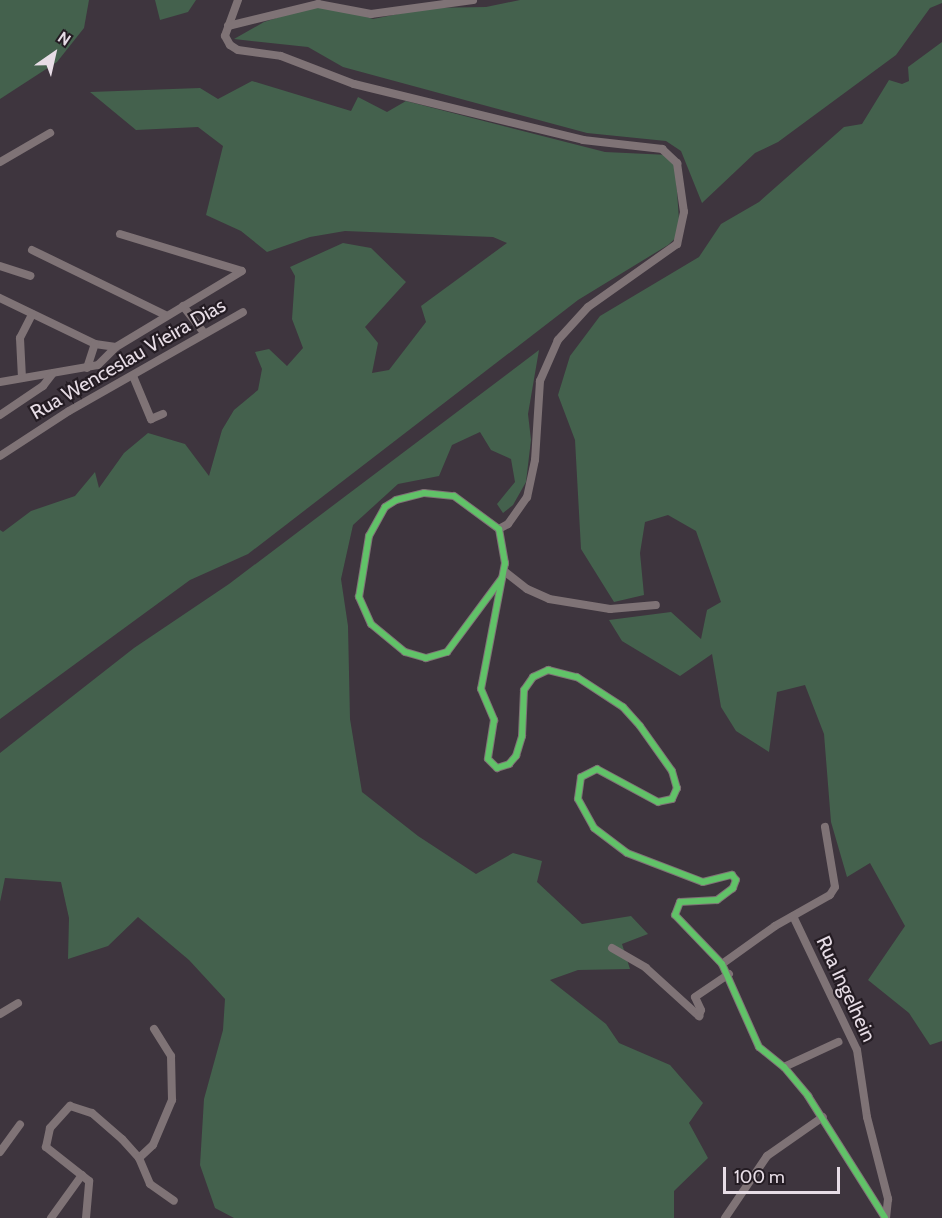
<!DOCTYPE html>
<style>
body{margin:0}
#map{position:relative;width:942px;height:1218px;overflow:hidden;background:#3e353e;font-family:Cabin,sans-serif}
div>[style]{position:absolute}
.forest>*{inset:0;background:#44614d}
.street>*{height:8px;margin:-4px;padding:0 4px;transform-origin:4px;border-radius:4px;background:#7f7376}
.cycleway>*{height:6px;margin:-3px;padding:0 3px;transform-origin:3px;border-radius:3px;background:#61c268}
span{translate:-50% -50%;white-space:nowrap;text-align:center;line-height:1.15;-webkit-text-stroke:4.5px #241c23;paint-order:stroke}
.street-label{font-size:20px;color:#e7dde6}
.north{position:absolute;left:24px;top:24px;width:60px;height:60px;-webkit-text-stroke:4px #241c23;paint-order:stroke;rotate:34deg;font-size:16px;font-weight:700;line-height:24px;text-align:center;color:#e7dde6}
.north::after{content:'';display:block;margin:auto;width:21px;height:27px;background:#e7dde6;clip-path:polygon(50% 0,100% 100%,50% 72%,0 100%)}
.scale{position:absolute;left:723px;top:1167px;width:117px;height:27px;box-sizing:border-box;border:3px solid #e7dde6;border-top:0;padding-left:8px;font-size:18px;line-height:21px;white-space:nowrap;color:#e7dde6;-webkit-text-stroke:4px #241c23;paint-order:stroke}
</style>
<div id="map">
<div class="forest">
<i style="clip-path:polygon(0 0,89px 0,84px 28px,57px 62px,0 99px)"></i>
<i style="clip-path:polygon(155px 0,196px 0,188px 12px,160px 20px)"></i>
<i style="clip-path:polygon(520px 0,942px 0,942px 3px,930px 8px,896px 55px,778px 142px,755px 153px,702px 203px,681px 151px,666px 141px,587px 133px,343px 67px,308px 47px,234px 39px,264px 22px,326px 2px,373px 19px,428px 8px,486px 7px)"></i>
<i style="clip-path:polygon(942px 42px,942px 1041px,930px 1045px,909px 1013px,868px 980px,905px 926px,870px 863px,847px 877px,831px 822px,824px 734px,805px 685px,777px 692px,769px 752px,736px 731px,721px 707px,712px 654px,680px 676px,622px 641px,609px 620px,671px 612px,701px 639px,707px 610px,721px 602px,696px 531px,668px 515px,645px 522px,640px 553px,644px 595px,614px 602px,581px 549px,575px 440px,558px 395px,570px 356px,600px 316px,699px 257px,721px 224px,759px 202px,844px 127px,862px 124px,889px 80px,902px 84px,909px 81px,908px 67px)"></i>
<i style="clip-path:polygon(252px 81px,351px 111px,358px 97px,387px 112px,406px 101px,605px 152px,669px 155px,675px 163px,680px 234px,668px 245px,578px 300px,248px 554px,190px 580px,0 719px,0 530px,3px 532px,31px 511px,75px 496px,95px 472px,99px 488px,124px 453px,148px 433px,185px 444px,209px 476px,222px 430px,234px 410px,258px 390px,262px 369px,255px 352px,269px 349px,287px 366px,303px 348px,292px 319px,295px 276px,290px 267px,343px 243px,371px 248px,406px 282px,365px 327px,378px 343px,372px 373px,389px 370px,426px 322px,421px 306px,507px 243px,493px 237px,345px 231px,310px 237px,267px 252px,241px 231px,206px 215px,223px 146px,198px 127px,136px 130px,90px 92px,200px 88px,218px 99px)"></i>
<i style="clip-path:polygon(539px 350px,528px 414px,531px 440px,526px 482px,513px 505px,503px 513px,497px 504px,515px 482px,511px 459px,491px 450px,480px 432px,452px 445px,439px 476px,398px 484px,353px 525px,341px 579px,348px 626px,350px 719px,362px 792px,418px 836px,476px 874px,513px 853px,542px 861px,537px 882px,582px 924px,631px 916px,648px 934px,622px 944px,630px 969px,578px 970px,550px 980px,606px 1024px,619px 1043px,670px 1065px,703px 1103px,689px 1123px,708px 1158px,674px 1191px,674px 1218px,234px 1218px,215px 1208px,200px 1165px,204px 1099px,223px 1030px,225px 999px,189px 960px,138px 917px,108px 946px,68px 959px,69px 918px,61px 882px,5px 878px,0 902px,0 753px,134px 648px,229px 584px)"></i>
</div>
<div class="street">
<i style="left:238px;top:0;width:38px;rotate:110deg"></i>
<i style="left:225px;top:36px;width:10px;rotate:61deg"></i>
<i style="left:230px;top:45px;width:9px;rotate:32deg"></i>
<i style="left:238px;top:50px;width:43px;rotate:7.9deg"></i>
<i style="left:281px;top:56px;width:78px;rotate:21deg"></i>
<i style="left:354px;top:84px;width:236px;rotate:13.7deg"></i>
<i style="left:583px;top:140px;width:80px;rotate:6.5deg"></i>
<i style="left:662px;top:149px;width:21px;rotate:43deg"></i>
<i style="left:677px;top:163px;width:49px;rotate:81.9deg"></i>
<i style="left:684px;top:212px;width:33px;rotate:102deg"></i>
<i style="left:677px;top:244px;width:109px;rotate:144.7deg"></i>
<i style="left:588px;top:307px;width:45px;rotate:132.3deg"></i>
<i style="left:558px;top:340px;width:45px;rotate:113.7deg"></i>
<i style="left:540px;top:381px;width:79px;rotate:93.6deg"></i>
<i style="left:535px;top:460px;width:38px;rotate:102deg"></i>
<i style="left:527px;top:497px;width:33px;rotate:125deg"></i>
<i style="left:508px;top:524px;width:10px;rotate:151deg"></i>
<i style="left:228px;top:26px;width:93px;rotate:-13.7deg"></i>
<i style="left:318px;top:4px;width:54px;rotate:10.7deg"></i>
<i style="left:371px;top:14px;width:103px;rotate:-7.8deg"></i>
<i style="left:0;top:162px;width:58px;rotate:-30.1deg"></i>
<i style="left:120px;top:234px;width:127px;rotate:16.9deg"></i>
<i style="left:32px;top:250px;width:148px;rotate:26deg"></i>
<i style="left:0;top:266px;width:32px;rotate:18deg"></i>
<i style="left:0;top:298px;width:106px;rotate:25.8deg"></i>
<i style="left:95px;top:344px;width:21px;rotate:8deg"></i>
<i style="left:183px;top:306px;width:34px;rotate:52deg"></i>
<i style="left:87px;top:368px;width:25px;rotate:-72deg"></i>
<i style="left:133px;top:376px;width:47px;rotate:67.3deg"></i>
<i style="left:151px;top:419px;width:13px;rotate:-23deg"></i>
<i style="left:22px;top:378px;width:40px;rotate:-92.9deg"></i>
<i style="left:20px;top:338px;width:27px;rotate:-63deg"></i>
<i style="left:0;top:382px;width:99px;rotate:-9.8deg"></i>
<i style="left:98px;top:365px;width:25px;rotate:-45deg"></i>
<i style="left:116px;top:347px;width:147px;rotate:-31.1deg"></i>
<i style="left:0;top:415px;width:52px;rotate:-34deg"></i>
<i style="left:43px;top:386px;width:16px;rotate:-52deg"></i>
<i style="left:0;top:456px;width:82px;rotate:-33.1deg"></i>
<i style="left:69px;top:411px;width:200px;rotate:-29.6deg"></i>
<i style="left:504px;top:571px;width:29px;rotate:38deg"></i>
<i style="left:527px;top:589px;width:24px;rotate:24deg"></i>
<i style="left:549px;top:599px;width:62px;rotate:9.3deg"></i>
<i style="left:610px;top:609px;width:46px;rotate:-5deg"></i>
<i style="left:502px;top:578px;width:92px;rotate:126.6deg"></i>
<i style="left:447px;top:652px;width:22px;rotate:164deg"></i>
<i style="left:426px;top:658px;width:22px;rotate:-164deg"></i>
<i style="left:405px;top:652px;width:44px;rotate:-140.5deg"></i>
<i style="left:371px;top:624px;width:30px;rotate:-114deg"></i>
<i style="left:359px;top:597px;width:62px;rotate:-80.7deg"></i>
<i style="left:369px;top:536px;width:33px;rotate:-61deg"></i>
<i style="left:385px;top:507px;width:13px;rotate:-32deg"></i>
<i style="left:396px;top:500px;width:29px;rotate:-14deg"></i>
<i style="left:424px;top:493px;width:30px;rotate:6deg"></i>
<i style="left:454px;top:496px;width:56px;rotate:36.3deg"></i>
<i style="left:499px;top:529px;width:35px;rotate:80deg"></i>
<i style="left:505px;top:563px;width:128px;rotate:100.8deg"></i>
<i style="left:481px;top:689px;width:34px;rotate:67deg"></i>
<i style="left:494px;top:720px;width:39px;rotate:99deg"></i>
<i style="left:488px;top:759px;width:13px;rotate:45deg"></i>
<i style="left:497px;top:768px;width:13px;rotate:-18deg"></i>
<i style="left:509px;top:764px;width:11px;rotate:-49deg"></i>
<i style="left:516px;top:756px;width:21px;rotate:-73deg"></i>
<i style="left:522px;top:736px;width:46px;rotate:-87.5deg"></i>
<i style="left:524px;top:690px;width:16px;rotate:-55deg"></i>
<i style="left:533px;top:677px;width:17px;rotate:-25deg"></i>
<i style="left:548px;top:670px;width:30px;rotate:14deg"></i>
<i style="left:577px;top:677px;width:55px;rotate:33.1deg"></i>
<i style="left:623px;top:707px;width:25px;rotate:48deg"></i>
<i style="left:640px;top:726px;width:55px;rotate:54.6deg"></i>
<i style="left:672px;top:771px;width:18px;rotate:74deg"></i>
<i style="left:677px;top:788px;width:12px;rotate:114deg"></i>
<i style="left:672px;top:799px;width:14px;rotate:168deg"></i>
<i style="left:658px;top:802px;width:69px;rotate:-151.6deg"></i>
<i style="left:597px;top:769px;width:18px;rotate:153deg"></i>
<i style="left:581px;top:777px;width:22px;rotate:98deg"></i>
<i style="left:578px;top:799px;width:33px;rotate:61deg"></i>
<i style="left:594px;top:828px;width:41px;rotate:37.1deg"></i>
<i style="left:627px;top:853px;width:81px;rotate:20.9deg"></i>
<i style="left:703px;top:882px;width:30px;rotate:-14deg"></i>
<i style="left:732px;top:875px;width:6px;rotate:51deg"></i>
<i style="left:736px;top:880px;width:9px;rotate:111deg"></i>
<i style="left:733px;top:888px;width:20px;rotate:143deg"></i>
<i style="left:717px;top:900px;width:37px;rotate:177deg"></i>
<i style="left:680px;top:902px;width:14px;rotate:111deg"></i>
<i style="left:675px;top:915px;width:68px;rotate:46.2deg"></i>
<i style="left:722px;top:964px;width:91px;rotate:66deg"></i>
<i style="left:759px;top:1047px;width:32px;rotate:39deg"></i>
<i style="left:784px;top:1067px;width:38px;rotate:50deg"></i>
<i style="left:808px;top:1096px;width:144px;rotate:57.7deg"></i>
<i style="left:793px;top:916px;width:148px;rotate:64.5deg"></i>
<i style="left:857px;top:1050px;width:68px;rotate:81.5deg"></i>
<i style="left:867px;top:1117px;width:85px;rotate:75.6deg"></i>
<i style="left:888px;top:1199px;width:19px;rotate:96deg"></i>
<i style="left:612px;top:948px;width:39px;rotate:30deg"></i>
<i style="left:646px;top:968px;width:72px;rotate:42.2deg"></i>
<i style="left:699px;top:1016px;width:6px;rotate:-72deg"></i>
<i style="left:701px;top:1010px;width:14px;rotate:-115deg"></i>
<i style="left:695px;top:997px;width:41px;rotate:-34.1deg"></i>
<i style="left:722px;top:964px;width:65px;rotate:-35.6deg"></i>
<i style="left:775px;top:926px;width:63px;rotate:-29.4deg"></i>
<i style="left:830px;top:895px;width:9px;rotate:-58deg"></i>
<i style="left:835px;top:887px;width:61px;rotate:-99.5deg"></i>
<i style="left:0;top:1014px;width:21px;rotate:-31deg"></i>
<i style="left:784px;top:1067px;width:60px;rotate:-24.8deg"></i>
<i style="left:0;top:1152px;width:34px;rotate:-54deg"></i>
<i style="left:139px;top:1158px;width:19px;rotate:-43deg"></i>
<i style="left:153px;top:1145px;width:49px;rotate:-67.1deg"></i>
<i style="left:172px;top:1100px;width:44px;rotate:-91.3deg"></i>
<i style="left:171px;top:1056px;width:32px;rotate:-122deg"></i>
<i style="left:51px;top:1218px;width:53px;rotate:-54.2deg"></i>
<i style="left:86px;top:1218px;width:37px;rotate:-85deg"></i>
<i style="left:89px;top:1181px;width:55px;rotate:-141.7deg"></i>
<i style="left:46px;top:1147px;width:19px;rotate:-78deg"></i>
<i style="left:50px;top:1128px;width:30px;rotate:-48deg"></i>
<i style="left:70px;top:1106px;width:23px;rotate:18deg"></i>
<i style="left:92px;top:1113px;width:40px;rotate:41deg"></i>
<i style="left:122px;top:1139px;width:25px;rotate:48deg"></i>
<i style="left:139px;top:1158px;width:28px;rotate:67deg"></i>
<i style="left:150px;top:1184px;width:29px;rotate:35deg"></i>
<i style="left:725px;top:1218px;width:75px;rotate:-55.9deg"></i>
<i style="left:767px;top:1156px;width:68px;rotate:-34.9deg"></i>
</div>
<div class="cycleway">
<i style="left:502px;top:578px;width:92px;rotate:126.6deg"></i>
<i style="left:447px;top:652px;width:22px;rotate:164deg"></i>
<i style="left:426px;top:658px;width:22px;rotate:-164deg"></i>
<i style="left:405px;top:652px;width:44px;rotate:-140.5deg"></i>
<i style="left:371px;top:624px;width:30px;rotate:-114deg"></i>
<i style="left:359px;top:597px;width:62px;rotate:-80.7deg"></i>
<i style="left:369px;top:536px;width:33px;rotate:-61deg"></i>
<i style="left:385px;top:507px;width:13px;rotate:-32deg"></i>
<i style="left:396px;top:500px;width:29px;rotate:-14deg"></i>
<i style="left:424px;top:493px;width:30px;rotate:6deg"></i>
<i style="left:454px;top:496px;width:56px;rotate:36.3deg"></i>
<i style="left:499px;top:529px;width:35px;rotate:80deg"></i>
<i style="left:505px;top:563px;width:128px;rotate:100.8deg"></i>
<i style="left:481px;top:689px;width:34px;rotate:67deg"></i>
<i style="left:494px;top:720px;width:39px;rotate:99deg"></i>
<i style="left:488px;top:759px;width:13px;rotate:45deg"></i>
<i style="left:497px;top:768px;width:13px;rotate:-18deg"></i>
<i style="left:509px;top:764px;width:11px;rotate:-49deg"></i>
<i style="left:516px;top:756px;width:21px;rotate:-73deg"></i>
<i style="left:522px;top:736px;width:46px;rotate:-87.5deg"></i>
<i style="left:524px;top:690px;width:16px;rotate:-55deg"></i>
<i style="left:533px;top:677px;width:17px;rotate:-25deg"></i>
<i style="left:548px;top:670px;width:30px;rotate:14deg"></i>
<i style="left:577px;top:677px;width:55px;rotate:33.1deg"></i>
<i style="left:623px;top:707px;width:25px;rotate:48deg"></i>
<i style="left:640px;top:726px;width:55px;rotate:54.6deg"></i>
<i style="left:672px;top:771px;width:18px;rotate:74deg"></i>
<i style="left:677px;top:788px;width:12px;rotate:114deg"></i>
<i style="left:672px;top:799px;width:14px;rotate:168deg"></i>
<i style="left:658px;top:802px;width:69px;rotate:-151.6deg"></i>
<i style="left:597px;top:769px;width:18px;rotate:153deg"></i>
<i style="left:581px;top:777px;width:22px;rotate:98deg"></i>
<i style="left:578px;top:799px;width:33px;rotate:61deg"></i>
<i style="left:594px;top:828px;width:41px;rotate:37.1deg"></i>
<i style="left:627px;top:853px;width:81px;rotate:20.9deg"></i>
<i style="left:703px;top:882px;width:30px;rotate:-14deg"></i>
<i style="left:732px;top:875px;width:6px;rotate:51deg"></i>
<i style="left:736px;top:880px;width:9px;rotate:111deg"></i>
<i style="left:733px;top:888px;width:20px;rotate:143deg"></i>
<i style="left:717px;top:900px;width:37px;rotate:177deg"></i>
<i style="left:680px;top:902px;width:14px;rotate:111deg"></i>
<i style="left:675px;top:915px;width:68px;rotate:46.2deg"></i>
<i style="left:722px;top:964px;width:91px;rotate:66deg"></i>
<i style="left:759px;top:1047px;width:32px;rotate:39deg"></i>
<i style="left:784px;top:1067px;width:38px;rotate:50deg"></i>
<i style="left:808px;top:1096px;width:144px;rotate:57.7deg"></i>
</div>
<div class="street-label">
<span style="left:128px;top:359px;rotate:-30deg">Rua Wenceslau Vieira Dias</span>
<span style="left:846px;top:989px;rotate:65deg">Rua Ingelhein</span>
</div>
<div class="north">N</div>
<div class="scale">100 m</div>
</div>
